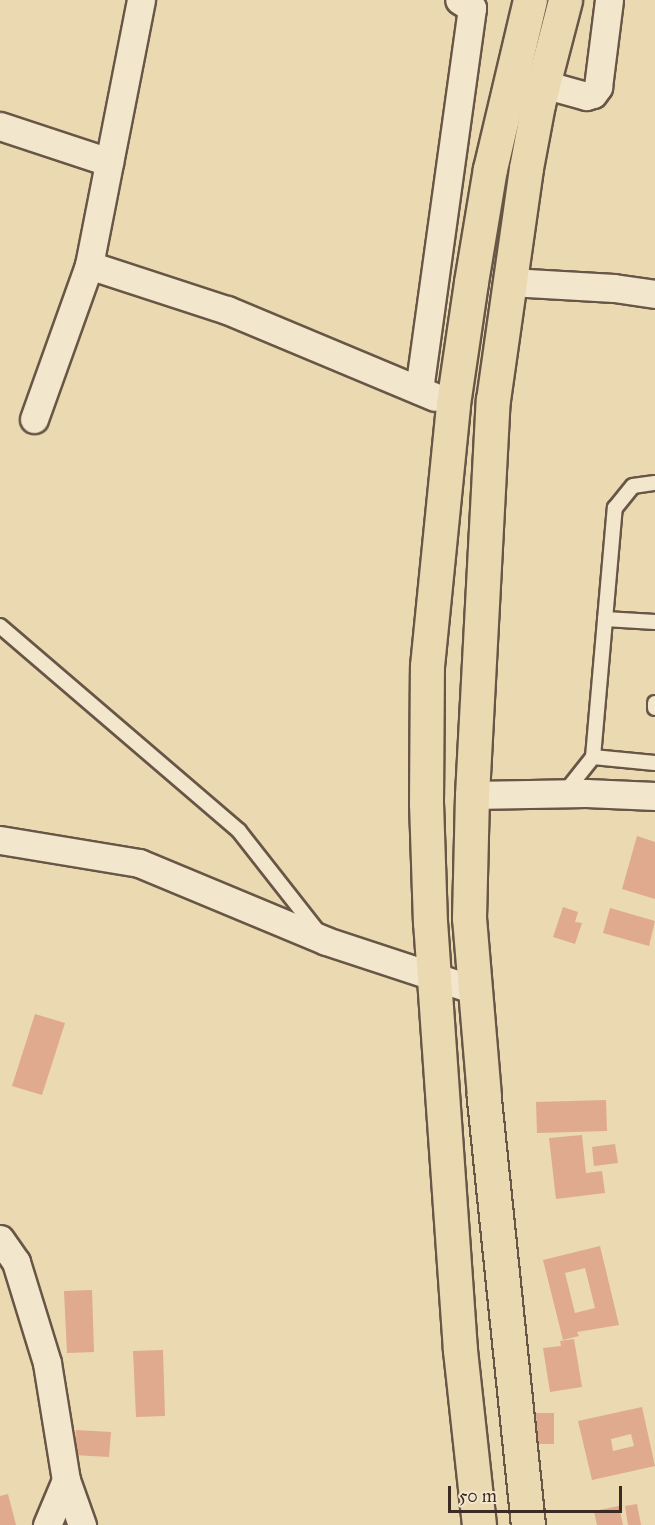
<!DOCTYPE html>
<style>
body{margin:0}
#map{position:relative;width:655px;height:1525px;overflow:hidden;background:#ebd9b1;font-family:"IM FELL Great Primer",serif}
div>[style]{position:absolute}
.building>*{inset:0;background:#dfaa8e}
.roads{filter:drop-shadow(2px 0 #685646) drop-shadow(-2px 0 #685646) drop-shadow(0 2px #685646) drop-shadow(0 -2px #685646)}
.lane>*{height:14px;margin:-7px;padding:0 7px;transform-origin:7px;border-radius:7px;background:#f2e6cc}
.street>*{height:27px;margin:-13.5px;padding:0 13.5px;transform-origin:13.5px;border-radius:13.5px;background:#f2e6cc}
.primary>*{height:33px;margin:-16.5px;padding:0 16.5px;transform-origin:16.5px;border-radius:16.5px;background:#ebd9b1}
span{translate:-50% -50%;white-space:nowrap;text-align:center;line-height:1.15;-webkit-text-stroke:5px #f2e6cc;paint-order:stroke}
.scale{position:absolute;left:448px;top:1486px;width:174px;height:27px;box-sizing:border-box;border:3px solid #3c2b23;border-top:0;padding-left:8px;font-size:18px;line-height:21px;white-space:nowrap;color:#3c2b23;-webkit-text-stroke:4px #f2e6cc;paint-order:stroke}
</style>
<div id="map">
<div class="building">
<i style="clip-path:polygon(637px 836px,655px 842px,655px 899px,622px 889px)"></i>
<i style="clip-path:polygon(563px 907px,578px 912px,575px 922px,582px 923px,575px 944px,553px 937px)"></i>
<i style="clip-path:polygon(610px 908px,655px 921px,649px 946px,603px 933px)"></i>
<i style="clip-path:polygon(35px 1014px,65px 1023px,42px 1095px,12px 1086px)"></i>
<i style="clip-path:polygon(606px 1100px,607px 1131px,537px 1133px,536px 1102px)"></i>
<i style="clip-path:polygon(582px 1135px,586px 1173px,602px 1171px,605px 1193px,556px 1199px,549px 1138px)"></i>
<i style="clip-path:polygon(615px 1144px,618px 1163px,594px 1166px,592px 1147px)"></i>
<i style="clip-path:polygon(evenodd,600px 1246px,619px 1325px,577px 1332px,579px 1336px,563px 1340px,543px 1260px,600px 1246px,585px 1268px,595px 1308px,575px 1313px,565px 1273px,585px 1268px)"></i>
<i style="clip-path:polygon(92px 1290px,94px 1352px,67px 1353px,64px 1291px)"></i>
<i style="clip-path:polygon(574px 1339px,582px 1387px,550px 1392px,543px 1348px,561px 1346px,560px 1341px)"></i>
<i style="clip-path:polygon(163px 1350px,165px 1416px,136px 1417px,133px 1351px)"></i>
<i style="clip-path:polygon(evenodd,642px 1407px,655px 1466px,592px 1480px,578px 1421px,642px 1407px,631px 1434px,634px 1446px,613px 1451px,611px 1439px,631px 1434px)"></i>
<i style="clip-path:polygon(536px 1413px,554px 1413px,554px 1444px,537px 1444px)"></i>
<i style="clip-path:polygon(76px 1430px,111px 1432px,109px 1457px,74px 1455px)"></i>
<i style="clip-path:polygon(8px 1494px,16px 1525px,0 1525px,0 1496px)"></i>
<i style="clip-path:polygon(637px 1504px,641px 1525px,628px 1525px,625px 1506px)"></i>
<i style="clip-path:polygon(619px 1506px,623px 1525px,597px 1525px,594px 1511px)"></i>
</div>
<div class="roads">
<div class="lane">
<i style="left:605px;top:619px;width:50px;rotate:3.4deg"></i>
<i style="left:0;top:626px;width:315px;rotate:40.6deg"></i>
<i style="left:239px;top:831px;width:130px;rotate:51.9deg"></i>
<i style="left:655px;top:703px;width:5px;rotate:90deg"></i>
<i style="left:593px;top:757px;width:62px;rotate:5.5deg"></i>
<i style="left:566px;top:791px;width:43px;rotate:-51.5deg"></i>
<i style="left:593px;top:757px;width:250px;rotate:-85deg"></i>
<i style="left:615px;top:508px;width:28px;rotate:-51deg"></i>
<i style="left:633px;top:486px;width:22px;rotate:-8deg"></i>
</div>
<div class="street">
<i style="left:543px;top:84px;width:45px;rotate:15.6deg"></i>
<i style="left:586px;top:96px;width:7px;rotate:-16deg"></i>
<i style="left:593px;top:94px;width:9px;rotate:-54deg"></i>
<i style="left:598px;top:87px;width:88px;rotate:-82.8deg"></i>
<i style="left:0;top:126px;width:115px;rotate:18.3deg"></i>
<i style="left:89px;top:265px;width:145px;rotate:18.1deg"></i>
<i style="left:227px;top:310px;width:225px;rotate:22.7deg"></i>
<i style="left:510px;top:282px;width:104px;rotate:3.3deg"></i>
<i style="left:614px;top:288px;width:41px;rotate:8.3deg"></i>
<i style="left:419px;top:390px;width:386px;rotate:-82.1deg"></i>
<i style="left:472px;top:8px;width:15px;rotate:-148deg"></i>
<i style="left:34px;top:419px;width:164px;rotate:-70.3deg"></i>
<i style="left:89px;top:265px;width:270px;rotate:-78.9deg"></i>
<i style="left:472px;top:795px;width:114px;rotate:-1deg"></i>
<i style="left:586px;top:793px;width:69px;rotate:2.5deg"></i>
<i style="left:0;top:840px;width:141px;rotate:9.4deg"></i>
<i style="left:139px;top:863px;width:203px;rotate:22.6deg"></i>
<i style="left:326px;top:941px;width:157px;rotate:18.2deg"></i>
<i style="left:0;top:1239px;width:28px;rotate:55deg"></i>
<i style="left:16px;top:1262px;width:106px;rotate:72.9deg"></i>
<i style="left:47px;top:1363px;width:119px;rotate:80.8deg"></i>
<i style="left:66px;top:1480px;width:49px;rotate:112.9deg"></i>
<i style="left:66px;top:1480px;width:48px;rotate:70.4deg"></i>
</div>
<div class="primary">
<i style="left:479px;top:1525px;width:176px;rotate:-96.2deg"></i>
<i style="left:460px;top:1350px;width:428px;rotate:-94deg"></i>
<i style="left:430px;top:923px;width:120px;rotate:-91.9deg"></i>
<i style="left:426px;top:803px;width:137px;rotate:-89.6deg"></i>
<i style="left:427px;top:666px;width:263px;rotate:-84.3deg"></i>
<i style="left:453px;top:404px;width:123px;rotate:-81.6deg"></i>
<i style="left:471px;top:282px;width:115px;rotate:-80.5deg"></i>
<i style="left:490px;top:169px;width:174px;rotate:-76.7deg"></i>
<i style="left:528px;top:1525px;width:431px;rotate:-95.9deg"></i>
<i style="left:484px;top:1096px;width:179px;rotate:-94.8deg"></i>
<i style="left:469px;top:918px;width:123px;rotate:-88.6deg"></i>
<i style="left:472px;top:795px;width:396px;rotate:-87deg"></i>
<i style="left:493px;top:400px;width:234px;rotate:-81.9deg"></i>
<i style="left:526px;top:168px;width:65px;rotate:-79.4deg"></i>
<i style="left:538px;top:104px;width:107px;rotate:-75.4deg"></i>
</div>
</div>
<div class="scale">50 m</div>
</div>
